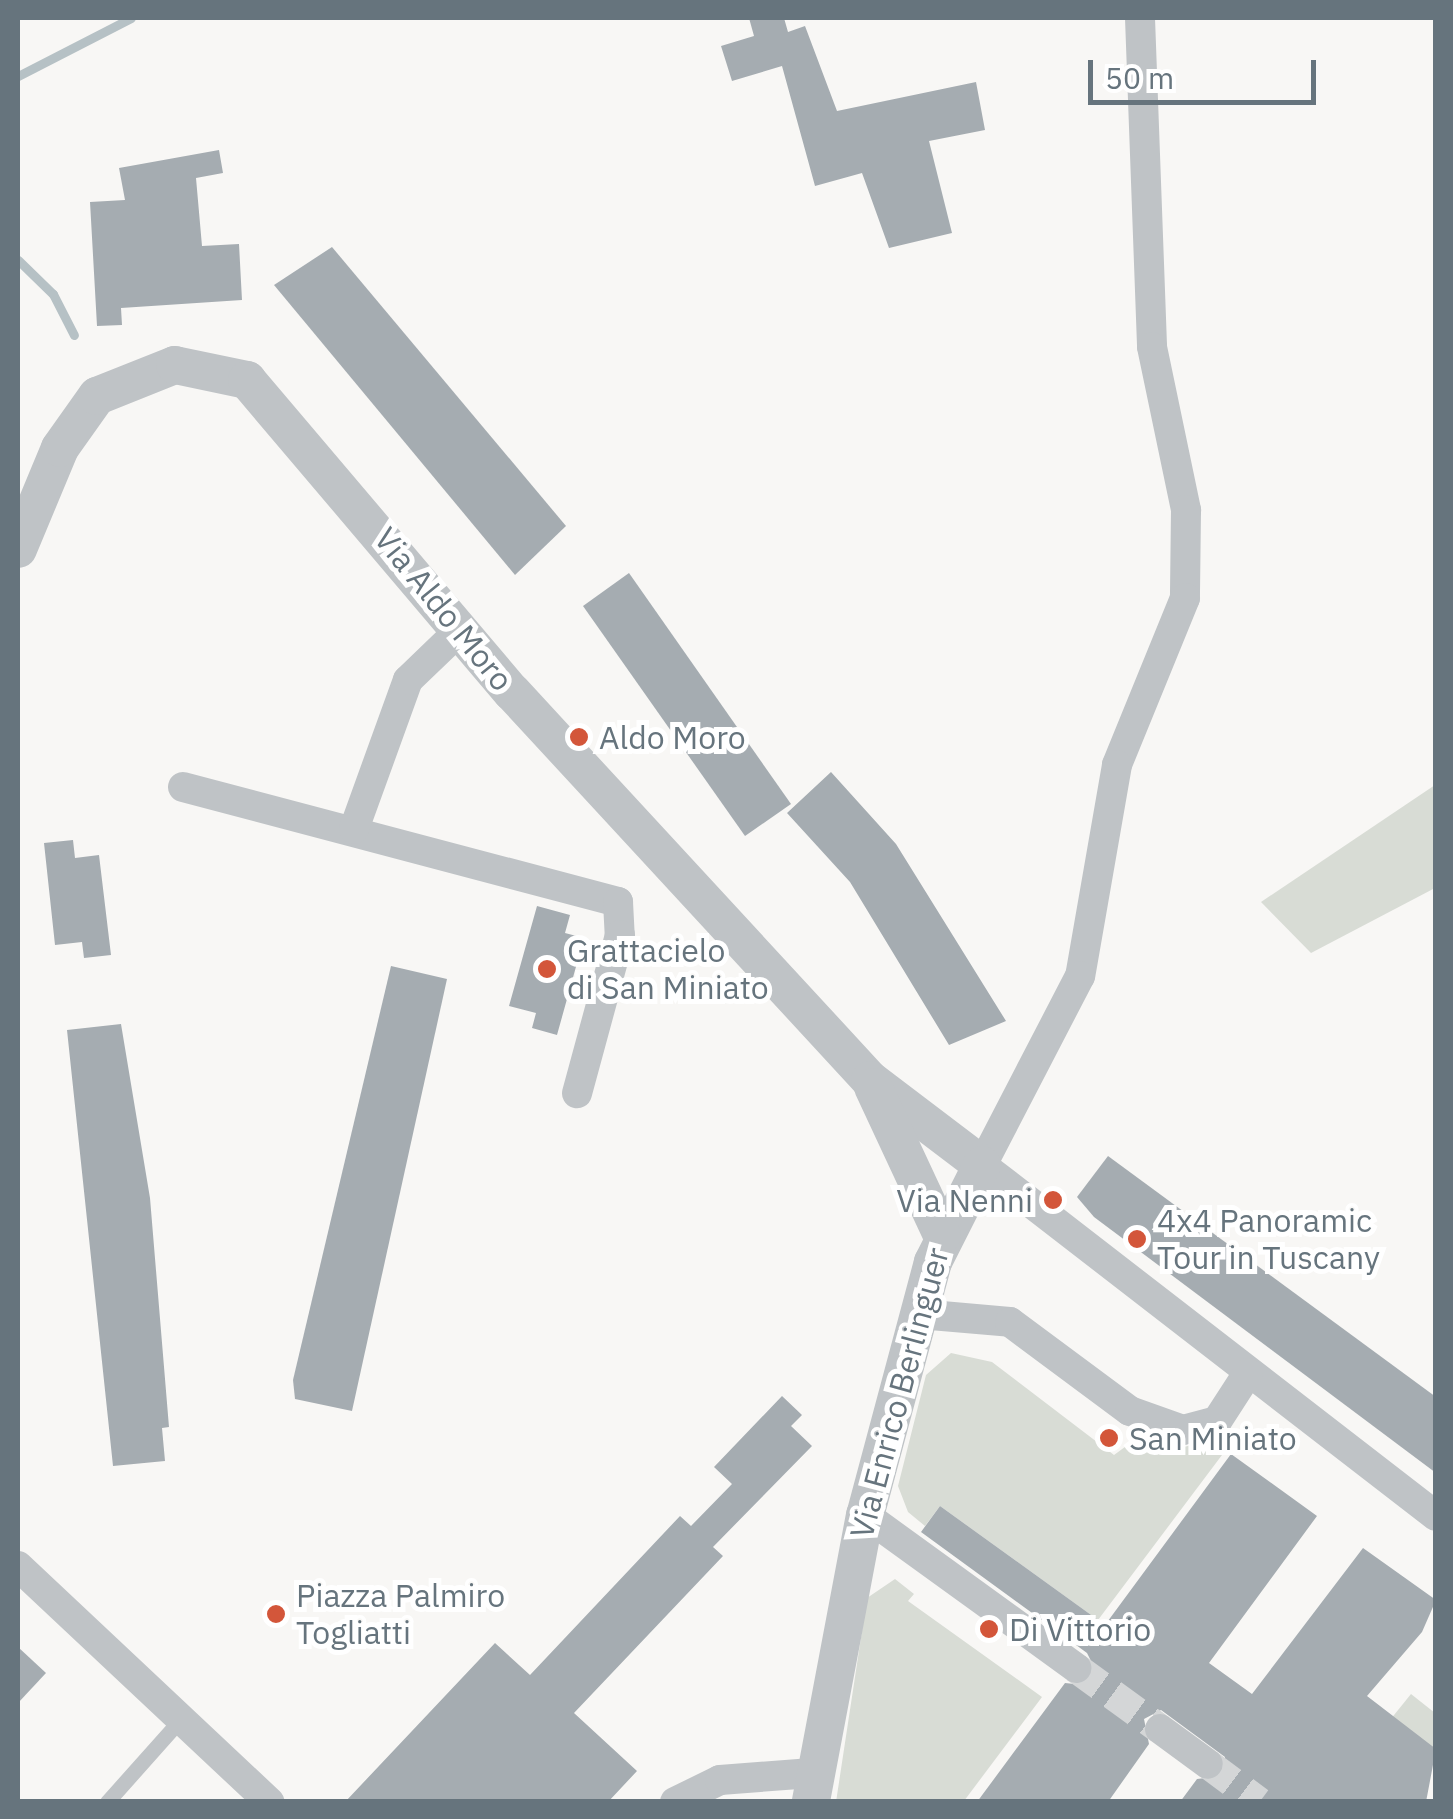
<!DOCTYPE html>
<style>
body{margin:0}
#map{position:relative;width:1453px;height:1819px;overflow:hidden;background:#f8f7f5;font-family:"IBM Plex Sans",sans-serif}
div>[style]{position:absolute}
.green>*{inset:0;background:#d8dcd5}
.stream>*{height:9px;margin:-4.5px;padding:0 4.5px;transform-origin:4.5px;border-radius:4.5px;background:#b6c1c5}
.building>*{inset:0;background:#a5acb1}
.minor-tunnel>*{height:30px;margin-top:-15px;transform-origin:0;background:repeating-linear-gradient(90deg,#d4d6d7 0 30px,transparent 0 45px)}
.service>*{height:15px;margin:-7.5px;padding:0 7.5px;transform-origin:7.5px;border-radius:7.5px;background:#bfc3c6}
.minor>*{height:30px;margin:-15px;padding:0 15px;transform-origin:15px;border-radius:15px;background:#bfc3c6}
.tertiary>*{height:38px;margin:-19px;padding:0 19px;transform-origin:19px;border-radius:19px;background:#bfc3c6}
.dots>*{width:28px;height:28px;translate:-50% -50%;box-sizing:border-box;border:5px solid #fff;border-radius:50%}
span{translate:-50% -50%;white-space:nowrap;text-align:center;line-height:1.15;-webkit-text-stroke:10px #fff;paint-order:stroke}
.street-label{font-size:32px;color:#66747d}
.poi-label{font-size:32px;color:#66747d}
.left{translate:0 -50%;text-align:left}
.right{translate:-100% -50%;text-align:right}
.frame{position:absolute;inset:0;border:20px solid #66747d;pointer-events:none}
.scale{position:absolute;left:1088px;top:60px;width:228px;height:45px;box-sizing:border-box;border:5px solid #66747d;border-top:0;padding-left:12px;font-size:30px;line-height:35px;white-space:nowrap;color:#66747d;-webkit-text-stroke:8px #fff;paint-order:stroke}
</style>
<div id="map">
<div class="green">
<i style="clip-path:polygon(1435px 785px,1435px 888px,1311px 953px,1261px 902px)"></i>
<i style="clip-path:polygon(951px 1353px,992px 1362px,1114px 1455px,1144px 1433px,1184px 1447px,1210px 1440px,1225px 1451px,1098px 1620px,940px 1506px,925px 1526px,908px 1512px,898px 1486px,926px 1375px)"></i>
<i style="clip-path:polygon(895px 1579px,914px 1594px,908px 1601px,1042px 1697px,964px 1801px,836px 1802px,867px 1598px)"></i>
<i style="clip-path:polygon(1411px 1694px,1435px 1713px,1435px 1749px,1390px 1720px)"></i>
</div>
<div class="stream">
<i style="left:18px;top:76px;width:127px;rotate:-27.2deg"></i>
<i style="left:18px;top:260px;width:49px;rotate:44.2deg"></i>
<i style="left:53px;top:294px;width:46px;rotate:62.9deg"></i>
</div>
<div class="building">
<i style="clip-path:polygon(749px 18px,784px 18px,788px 32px,805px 26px,837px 111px,976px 82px,985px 130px,929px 141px,952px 233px,889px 248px,862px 173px,815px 186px,782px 66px,732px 81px,721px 46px,754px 36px)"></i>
<i style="clip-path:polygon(219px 150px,223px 173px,196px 178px,202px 246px,239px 244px,242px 300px,121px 308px,122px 325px,97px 326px,90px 202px,125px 200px,119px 168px)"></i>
<i style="clip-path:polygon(332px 247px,566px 526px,515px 575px,274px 285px)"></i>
<i style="clip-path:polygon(629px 573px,791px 804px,745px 836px,583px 606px)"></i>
<i style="clip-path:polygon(831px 772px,896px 844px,1006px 1021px,949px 1045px,850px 882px,787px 813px)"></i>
<i style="clip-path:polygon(73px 840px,75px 858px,99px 855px,111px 955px,84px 958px,82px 942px,55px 945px,44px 843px)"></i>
<i style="clip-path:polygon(537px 906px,570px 915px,565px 933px,584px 938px,557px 1035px,532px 1028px,536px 1013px,509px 1006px)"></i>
<i style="clip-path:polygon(391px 966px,447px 979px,352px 1411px,295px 1399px,293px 1380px)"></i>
<i style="clip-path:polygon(121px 1024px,150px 1198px,169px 1427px,162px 1428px,165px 1461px,113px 1466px,67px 1030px)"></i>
<i style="clip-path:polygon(1108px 1156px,1436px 1397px,1436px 1473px,1094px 1217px,1077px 1197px)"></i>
<i style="clip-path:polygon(782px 1396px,802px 1415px,791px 1426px,812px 1446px,713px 1547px,723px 1556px,574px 1713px,637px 1771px,608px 1802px,345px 1802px,495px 1643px,530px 1675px,680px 1516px,691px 1526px,732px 1484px,714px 1467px)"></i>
<i style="clip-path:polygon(1231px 1454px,1317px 1516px,1209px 1663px,1252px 1694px,1363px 1548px,1436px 1600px,1422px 1632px,1367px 1696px,1436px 1749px,1426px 1802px,1180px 1802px,1197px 1779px,1222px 1776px,1225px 1757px,1161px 1710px,1144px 1719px,1149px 1744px,1108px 1802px,977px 1802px,1065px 1683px,1084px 1685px,1095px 1669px,1087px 1653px,921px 1532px,940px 1506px,1105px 1625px)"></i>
<i style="clip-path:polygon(18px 1647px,46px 1673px,18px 1703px)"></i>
</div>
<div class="minor-tunnel">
<i style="left:1076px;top:1668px;width:104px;rotate:36deg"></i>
<i style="left:1208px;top:1764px;width:64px;rotate:36.7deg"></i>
</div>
<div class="service">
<i style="left:107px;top:1802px;width:111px;rotate:-48.3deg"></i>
</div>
<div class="minor">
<i style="left:1140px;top:18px;width:329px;rotate:87.9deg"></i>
<i style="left:1152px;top:347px;width:167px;rotate:78.2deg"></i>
<i style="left:1186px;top:510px;width:88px;rotate:90.7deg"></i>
<i style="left:1185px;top:598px;width:180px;rotate:112.2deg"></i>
<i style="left:1117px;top:765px;width:214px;rotate:99.9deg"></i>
<i style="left:1080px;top:976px;width:213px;rotate:117.4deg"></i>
<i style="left:982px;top:1165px;width:574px;rotate:37.71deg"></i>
<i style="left:183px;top:787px;width:450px;rotate:14.8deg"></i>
<i style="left:618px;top:902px;width:33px;rotate:87deg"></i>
<i style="left:620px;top:935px;width:164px;rotate:105.2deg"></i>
<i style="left:354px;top:829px;width:158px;rotate:-70.1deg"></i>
<i style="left:408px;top:680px;width:72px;rotate:-43.9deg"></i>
<i style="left:919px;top:1314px;width:91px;rotate:5deg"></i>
<i style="left:1010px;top:1322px;width:149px;rotate:36.6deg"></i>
<i style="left:1130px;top:1411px;width:56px;rotate:19.7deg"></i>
<i style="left:1183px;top:1430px;width:35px;rotate:-15deg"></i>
<i style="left:1217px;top:1421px;width:57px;rotate:-57.1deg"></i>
<i style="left:865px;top:1515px;width:261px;rotate:35.9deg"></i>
<i style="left:18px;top:1566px;width:345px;rotate:43.2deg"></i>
<i style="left:1160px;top:1729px;width:59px;rotate:36.1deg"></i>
<i style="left:675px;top:1802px;width:50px;rotate:-26.1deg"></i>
<i style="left:720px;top:1780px;width:92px;rotate:-4.4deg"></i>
</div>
<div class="tertiary">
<i style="left:18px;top:549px;width:109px;rotate:-67.4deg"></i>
<i style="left:60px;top:448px;width:64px;rotate:-54.6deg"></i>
<i style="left:97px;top:396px;width:84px;rotate:-21.7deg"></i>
<i style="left:175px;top:365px;width:74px;rotate:11.8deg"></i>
<i style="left:247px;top:380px;width:409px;rotate:49.7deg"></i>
<i style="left:512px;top:692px;width:528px;rotate:47.3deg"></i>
<i style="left:870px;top:1080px;width:141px;rotate:37.2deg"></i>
<i style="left:982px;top:1165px;width:109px;rotate:116.8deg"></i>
<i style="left:933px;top:1262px;width:262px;rotate:105deg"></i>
<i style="left:865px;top:1515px;width:292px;rotate:100.7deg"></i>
<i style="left:873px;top:1087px;width:163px;rotate:65deg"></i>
</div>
<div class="dots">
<i style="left:579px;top:737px;background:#d3563a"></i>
<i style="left:547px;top:969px;background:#d3563a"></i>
<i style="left:1053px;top:1200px;background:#d3563a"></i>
<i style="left:1137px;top:1239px;background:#d3563a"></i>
<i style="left:1109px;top:1438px;background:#d3563a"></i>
<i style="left:276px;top:1614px;background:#d3563a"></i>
<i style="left:989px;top:1629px;background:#d3563a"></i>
</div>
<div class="street-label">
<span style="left:444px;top:609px;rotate:51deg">Via Aldo Moro</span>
<span style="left:899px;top:1393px;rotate:-75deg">Via Enrico Berlinguer</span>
</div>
<div class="poi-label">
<span class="left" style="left:599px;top:737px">Aldo Moro</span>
<span class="left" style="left:567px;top:969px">Grattacielo<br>di San Miniato</span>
<span class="right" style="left:1033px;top:1200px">Via Nenni</span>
<span class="left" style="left:1157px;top:1239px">4x4 Panoramic<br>Tour in Tuscany</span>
<span class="left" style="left:1129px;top:1438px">San Miniato</span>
<span class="left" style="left:296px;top:1614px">Piazza Palmiro<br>Togliatti</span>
<span class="left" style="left:1009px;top:1629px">Di Vittorio</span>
</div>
<div class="frame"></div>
<div class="scale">50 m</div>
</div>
